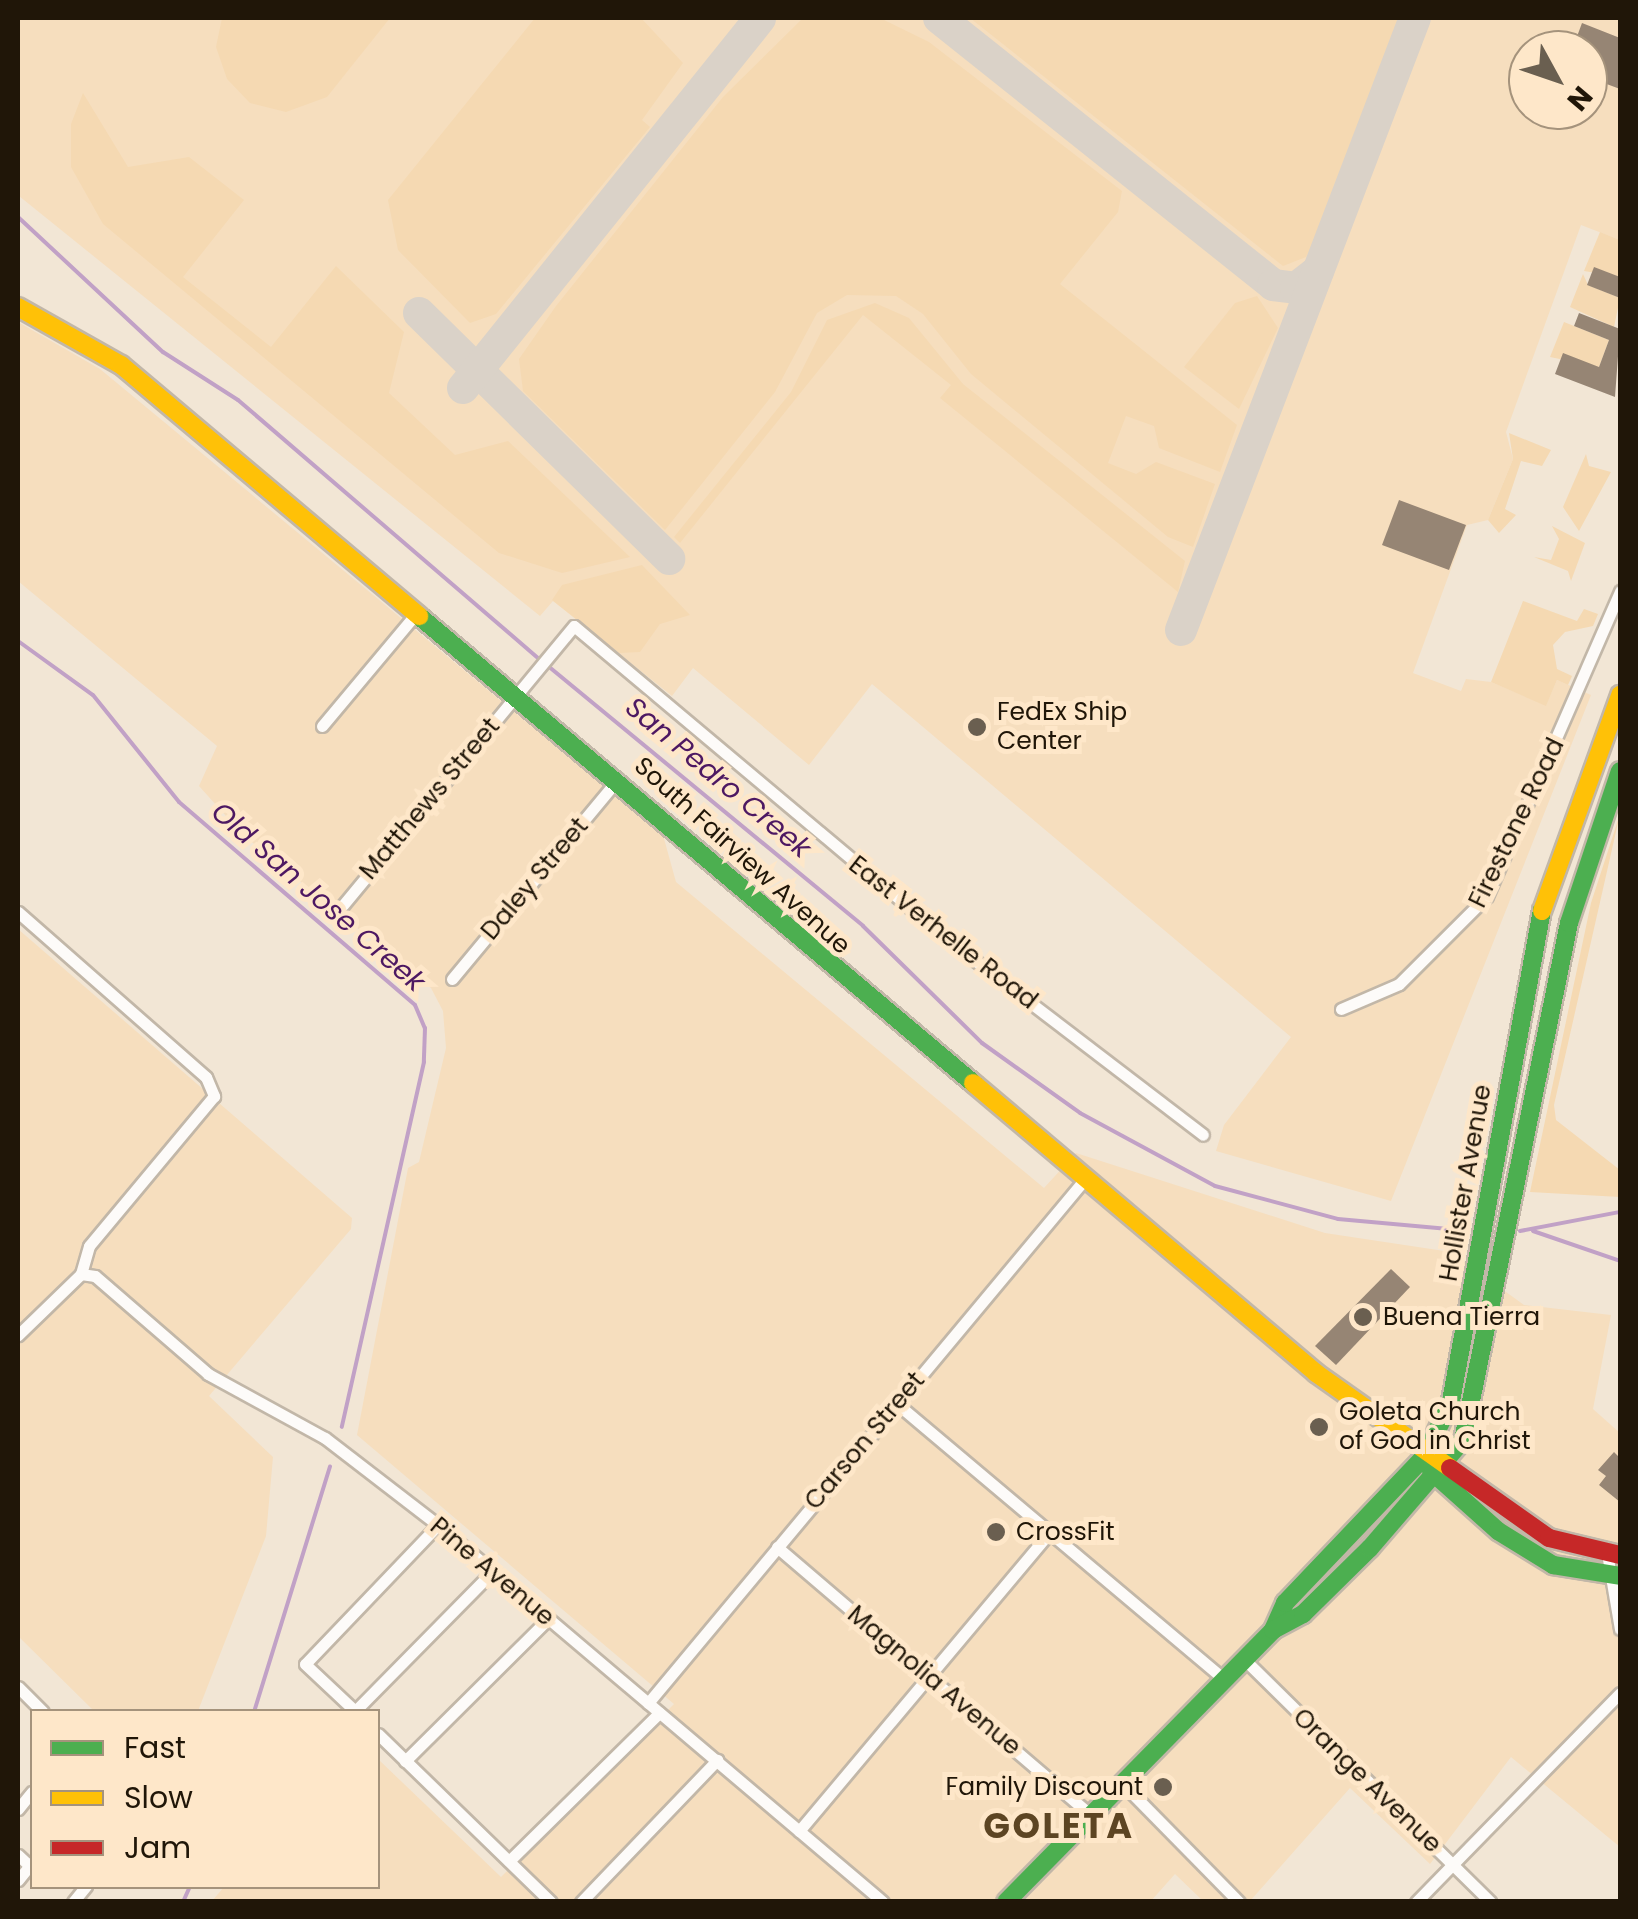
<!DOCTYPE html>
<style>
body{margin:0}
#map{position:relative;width:1638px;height:1919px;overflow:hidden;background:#f2e6d5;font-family:Poppins,sans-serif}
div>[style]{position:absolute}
.built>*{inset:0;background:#f6debe}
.green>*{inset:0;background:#f5d9b2}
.stream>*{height:4px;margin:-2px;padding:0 2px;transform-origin:2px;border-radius:2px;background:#c1a1c6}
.taxiway>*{height:32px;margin:-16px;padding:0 16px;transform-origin:16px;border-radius:16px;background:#dad2c8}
.building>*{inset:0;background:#968574}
.roads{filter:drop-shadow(2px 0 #c2b7a8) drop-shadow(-2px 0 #c2b7a8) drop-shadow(0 2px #c2b7a8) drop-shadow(0 -2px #c2b7a8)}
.street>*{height:11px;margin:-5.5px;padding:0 5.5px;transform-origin:5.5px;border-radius:5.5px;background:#fdfbf9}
.fast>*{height:18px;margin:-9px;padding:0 9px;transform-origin:9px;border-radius:9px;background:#4caf50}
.slow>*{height:18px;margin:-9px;padding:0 9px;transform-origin:9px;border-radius:9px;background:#ffc107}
.jam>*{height:18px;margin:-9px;padding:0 9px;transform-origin:9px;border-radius:9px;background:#c62828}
.dots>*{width:28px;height:28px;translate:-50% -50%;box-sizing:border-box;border:5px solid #fee7c9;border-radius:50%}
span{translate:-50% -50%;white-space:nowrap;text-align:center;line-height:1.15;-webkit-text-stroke:10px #fee7c9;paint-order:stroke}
.poi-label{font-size:25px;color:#201608}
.left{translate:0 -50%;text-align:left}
.right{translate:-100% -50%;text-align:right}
.street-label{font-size:25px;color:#201608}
.water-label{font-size:28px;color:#4d1862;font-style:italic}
.district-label{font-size:35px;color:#5d4523;font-weight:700;letter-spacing:2.5px}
.frame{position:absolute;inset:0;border:20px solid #201608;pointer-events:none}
.legend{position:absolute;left:30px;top:1709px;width:350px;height:180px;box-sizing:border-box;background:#fee7c9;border:2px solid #a5937c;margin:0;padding:12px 18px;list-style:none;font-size:30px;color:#201608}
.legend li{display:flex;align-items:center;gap:20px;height:50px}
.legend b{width:50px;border:2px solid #a5937c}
.north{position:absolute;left:1508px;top:30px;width:100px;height:100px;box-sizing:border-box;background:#fee7c9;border:2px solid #a5937c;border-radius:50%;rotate:130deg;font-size:28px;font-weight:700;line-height:40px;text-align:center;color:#201608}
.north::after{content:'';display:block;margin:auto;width:35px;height:45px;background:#6a5f50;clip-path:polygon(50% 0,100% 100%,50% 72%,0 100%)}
</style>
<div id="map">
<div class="built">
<i style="clip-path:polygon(evenodd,18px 18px,1620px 18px,1620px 240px,1581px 225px,1506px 432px,1513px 459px,1488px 520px,1467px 525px,1413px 673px,1461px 691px,1466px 679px,1491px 682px,1546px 705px,1557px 680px,1591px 695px,1391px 1201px,1216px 1151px,1224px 1125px,1291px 1037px,872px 684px,809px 765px,693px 668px,672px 696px,553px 601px,540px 616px,19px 196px,18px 18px,1528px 50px,1588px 50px,1588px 110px,1528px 110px,1528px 50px)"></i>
<i style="clip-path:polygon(18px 322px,100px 369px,663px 835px,676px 882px,1044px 1188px,1076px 1153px,1325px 1233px,1451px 1252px,1524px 1305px,1611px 1315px,1593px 1409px,1620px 1433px,1620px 1847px,1511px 1757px,1430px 1864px,1350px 1788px,1250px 1901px,1203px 1901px,1175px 1874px,1150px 1902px,212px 1901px,224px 1887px,378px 1886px,378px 1759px,501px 1877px,674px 1704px,357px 1435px,408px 1168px,419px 1162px,446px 1048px,443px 1011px,431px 988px,243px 835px,199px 786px,217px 746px,18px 581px)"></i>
<i style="clip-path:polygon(18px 929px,352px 1218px,351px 1229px,209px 1396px,273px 1457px,266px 1536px,198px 1711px,94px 1711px,18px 1636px)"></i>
</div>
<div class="green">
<i style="clip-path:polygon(222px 18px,390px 18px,327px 97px,286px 112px,250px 103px,227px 79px,216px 47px)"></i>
<i style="clip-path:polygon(535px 18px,641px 18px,683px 63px,642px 120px,650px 127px,496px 314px,470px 323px,398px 250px,388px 200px)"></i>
<i style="clip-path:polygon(803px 18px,880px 18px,929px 42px,1122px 191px,1118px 212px,1060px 284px,1237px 425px,1220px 472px,1159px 448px,1154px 426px,1126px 416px,1108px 463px,1136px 474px,1156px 462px,1215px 484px,1193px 547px,1168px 537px,971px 374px,923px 314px,896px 296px,847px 295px,817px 313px,775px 392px,665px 530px,523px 391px,519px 359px,556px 306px,723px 97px)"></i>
<i style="clip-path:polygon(970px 18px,1402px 18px,1318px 236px,1306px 257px,1283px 266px)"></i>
<i style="clip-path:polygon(83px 93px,128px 167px,189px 157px,244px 200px,183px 277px,271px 347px,336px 266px,404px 332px,389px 393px,455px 455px,508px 441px,630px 557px,562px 573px,499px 553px,103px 224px,71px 167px,71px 124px)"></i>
<i style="clip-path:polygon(1600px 232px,1620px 240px,1620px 277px,1584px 271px)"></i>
<i style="clip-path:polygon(1583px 274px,1588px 285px,1620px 298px,1614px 327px,1570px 307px)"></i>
<i style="clip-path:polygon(1257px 296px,1278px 328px,1239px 409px,1184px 367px,1235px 303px)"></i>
<i style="clip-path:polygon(875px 303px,909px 318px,963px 384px,1185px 561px,1178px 592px,940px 398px,951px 385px,863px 315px,680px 543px,674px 537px,791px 392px,827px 320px)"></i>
<i style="clip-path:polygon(1564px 322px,1609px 340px,1599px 367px,1550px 357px)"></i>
<i style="clip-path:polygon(1509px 433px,1551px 450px,1542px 466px,1521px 461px,1505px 509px,1516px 515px,1499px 533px,1488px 520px,1513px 459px)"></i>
<i style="clip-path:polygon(1586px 454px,1589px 466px,1611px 472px,1579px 531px,1563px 507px)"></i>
<i style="clip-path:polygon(1552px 526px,1585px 543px,1571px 581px,1568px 571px,1534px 557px,1551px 560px,1559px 539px)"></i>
<i style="clip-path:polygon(642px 565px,690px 615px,660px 624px,640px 652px,619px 653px,552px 600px,562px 585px)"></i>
<i style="clip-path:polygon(1523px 601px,1577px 621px,1584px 609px,1598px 614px,1593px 626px,1565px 632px,1553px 645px,1557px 669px,1572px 676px,1568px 685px,1557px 680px,1546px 706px,1491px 682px)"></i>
<i style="clip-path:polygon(1620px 814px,1554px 1105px,1556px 1120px,1620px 1170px,1620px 1197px,1530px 1192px,1591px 903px)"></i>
</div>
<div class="stream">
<i style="left:18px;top:217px;width:198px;rotate:43deg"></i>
<i style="left:163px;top:352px;width:89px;rotate:32.6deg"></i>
<i style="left:238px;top:400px;width:399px;rotate:40.7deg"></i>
<i style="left:18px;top:641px;width:92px;rotate:35.8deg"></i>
<i style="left:93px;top:695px;width:137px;rotate:51.2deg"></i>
<i style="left:179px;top:802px;width:311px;rotate:40.7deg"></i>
<i style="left:415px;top:1005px;width:25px;rotate:67deg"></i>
<i style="left:425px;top:1028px;width:34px;rotate:92deg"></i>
<i style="left:424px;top:1062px;width:374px;rotate:102.7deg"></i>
<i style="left:548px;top:666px;width:408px;rotate:39.5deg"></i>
<i style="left:863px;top:926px;width:167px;rotate:44.5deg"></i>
<i style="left:982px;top:1043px;width:120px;rotate:35.5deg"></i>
<i style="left:1080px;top:1113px;width:153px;rotate:28.4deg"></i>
<i style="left:1215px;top:1186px;width:127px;rotate:15deg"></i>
<i style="left:1338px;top:1219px;width:122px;rotate:5.2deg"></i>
<i style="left:1520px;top:1231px;width:102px;rotate:-10.8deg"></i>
<i style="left:1533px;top:1231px;width:92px;rotate:19deg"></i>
<i style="left:254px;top:1712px;width:257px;rotate:-72.8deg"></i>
<i style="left:183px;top:1902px;width:17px;rotate:-66deg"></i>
</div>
<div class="taxiway">
<i style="left:939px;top:18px;width:428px;rotate:38.6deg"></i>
<i style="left:1273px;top:285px;width:23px;rotate:7deg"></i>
<i style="left:1296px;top:288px;width:28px;rotate:-38deg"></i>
<i style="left:419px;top:313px;width:351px;rotate:44.5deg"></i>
<i style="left:463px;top:388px;width:474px;rotate:-51.2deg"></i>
<i style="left:1181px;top:630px;width:655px;rotate:-69.08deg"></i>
</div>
<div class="building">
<i style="clip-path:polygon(1582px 23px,1620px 38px,1620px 89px,1588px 77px,1588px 50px,1572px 50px)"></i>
<i style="clip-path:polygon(1594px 267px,1620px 277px,1620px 298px,1587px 285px)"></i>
<i style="clip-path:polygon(1579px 313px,1620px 329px,1615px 397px,1555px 374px,1563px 353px,1599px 367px,1609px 340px,1574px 326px)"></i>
<i style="clip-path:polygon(1399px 500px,1466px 525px,1449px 570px,1382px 545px)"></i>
<i style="clip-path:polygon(1391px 1269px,1410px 1287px,1336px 1365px,1315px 1346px)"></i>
<i style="clip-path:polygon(1614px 1452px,1620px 1458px,1620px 1502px,1599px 1485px,1606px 1476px,1598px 1470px)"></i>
</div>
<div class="roads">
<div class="street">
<i style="left:322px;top:726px;width:150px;rotate:-50.1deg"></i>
<i style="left:343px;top:905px;width:362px;rotate:-50.4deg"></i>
<i style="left:574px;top:626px;width:487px;rotate:40deg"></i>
<i style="left:947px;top:939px;width:322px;rotate:37.4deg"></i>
<i style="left:18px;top:912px;width:250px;rotate:41.3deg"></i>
<i style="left:206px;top:1077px;width:21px;rotate:67deg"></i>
<i style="left:214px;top:1096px;width:195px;rotate:129.8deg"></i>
<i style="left:89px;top:1246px;width:29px;rotate:106deg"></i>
<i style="left:81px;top:1274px;width:88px;rotate:135.9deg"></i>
<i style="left:452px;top:979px;width:260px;rotate:-50.3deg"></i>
<i style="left:1341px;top:1009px;width:63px;rotate:-23.3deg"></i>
<i style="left:1399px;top:984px;width:124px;rotate:-45deg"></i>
<i style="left:1487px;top:896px;width:333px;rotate:-66.4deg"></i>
<i style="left:81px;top:1274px;width:14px;rotate:8deg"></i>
<i style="left:95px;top:1276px;width:150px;rotate:40.9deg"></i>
<i style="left:208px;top:1374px;width:133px;rotate:28.7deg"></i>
<i style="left:325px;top:1438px;width:143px;rotate:37.6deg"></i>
<i style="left:438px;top:1525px;width:583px;rotate:40.27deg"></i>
<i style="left:896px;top:1403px;width:429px;rotate:40.1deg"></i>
<i style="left:438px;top:1525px;width:192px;rotate:133.7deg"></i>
<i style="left:305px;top:1664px;width:69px;rotate:43.2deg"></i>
<i style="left:355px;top:1711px;width:197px;rotate:-45.4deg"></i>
<i style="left:777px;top:1547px;width:413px;rotate:40.5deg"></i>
<i style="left:1607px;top:1553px;width:77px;rotate:80.3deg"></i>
<i style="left:1244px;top:1659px;width:346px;rotate:44.6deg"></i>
<i style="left:18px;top:1687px;width:35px;rotate:45deg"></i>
<i style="left:648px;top:1703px;width:681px;rotate:-50.18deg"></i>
<i style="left:378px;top:1734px;width:241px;rotate:44.2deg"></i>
<i style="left:405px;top:1761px;width:202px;rotate:-44.8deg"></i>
<i style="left:1122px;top:1783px;width:167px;rotate:45.5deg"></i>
<i style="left:18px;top:1809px;width:22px;rotate:-51deg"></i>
<i style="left:799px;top:1831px;width:392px;rotate:-50deg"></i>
<i style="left:18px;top:1855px;width:16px;rotate:43deg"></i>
<i style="left:509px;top:1861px;width:211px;rotate:-44.6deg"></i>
<i style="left:18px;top:1880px;width:22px;rotate:-51deg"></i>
<i style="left:73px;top:1902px;width:21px;rotate:-51deg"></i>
<i style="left:581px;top:1902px;width:197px;rotate:-46.2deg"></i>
<i style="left:1416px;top:1902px;width:292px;rotate:-45.7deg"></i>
</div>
<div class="fast">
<i style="left:419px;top:616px;width:725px;rotate:40.13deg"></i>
<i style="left:1431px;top:1471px;width:90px;rotate:41.8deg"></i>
<i style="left:1498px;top:1531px;width:65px;rotate:31.7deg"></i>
<i style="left:1553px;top:1565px;width:68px;rotate:9.3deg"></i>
<i style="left:1273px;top:1630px;width:30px;rotate:-66deg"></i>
<i style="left:1285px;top:1603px;width:203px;rotate:-46.4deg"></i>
<i style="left:1425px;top:1456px;width:61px;rotate:-64.7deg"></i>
<i style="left:1451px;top:1401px;width:498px;rotate:-79.5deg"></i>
<i style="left:1006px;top:1902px;width:381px;rotate:-45.5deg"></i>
<i style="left:1273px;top:1630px;width:34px;rotate:-28deg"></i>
<i style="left:1303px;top:1614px;width:94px;rotate:-44.6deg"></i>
<i style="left:1370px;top:1548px;width:143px;rotate:-49.3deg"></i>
<i style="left:1463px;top:1440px;width:528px;rotate:-78.41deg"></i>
<i style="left:1569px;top:923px;width:160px;rotate:-71.5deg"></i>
</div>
<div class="slow">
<i style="left:18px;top:307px;width:118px;rotate:29.4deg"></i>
<i style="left:121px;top:365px;width:390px;rotate:40.1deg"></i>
<i style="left:1542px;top:911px;width:230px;rotate:-70.1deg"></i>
<i style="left:973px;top:1083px;width:449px;rotate:40.2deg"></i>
<i style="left:1316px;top:1373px;width:164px;rotate:35.3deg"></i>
</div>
<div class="jam">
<i style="left:1450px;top:1468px;width:121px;rotate:35.3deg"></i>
<i style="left:1549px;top:1538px;width:73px;rotate:13.5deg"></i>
</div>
</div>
<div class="dots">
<i style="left:977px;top:727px;background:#6a5f50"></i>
<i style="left:1363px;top:1317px;background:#6a5f50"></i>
<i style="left:1319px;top:1427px;background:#6a5f50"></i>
<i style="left:996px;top:1532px;background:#6a5f50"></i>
<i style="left:1163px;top:1787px;background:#6a5f50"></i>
</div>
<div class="poi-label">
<span class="left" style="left:997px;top:727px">FedEx Ship<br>Center</span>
<span class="left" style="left:1383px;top:1317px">Buena Tierra</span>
<span class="left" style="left:1339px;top:1427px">Goleta Church<br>of God in Christ</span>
<span class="left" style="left:1016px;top:1532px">CrossFit</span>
<span class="right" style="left:1143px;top:1787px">Family Discount</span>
</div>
<div class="street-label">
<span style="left:430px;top:799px;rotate:-50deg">Matthews Street</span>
<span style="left:1517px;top:823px;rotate:-64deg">Firestone Road</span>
<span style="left:742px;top:856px;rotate:42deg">South Fairview Avenue</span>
<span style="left:535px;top:879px;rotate:-50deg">Daley Street</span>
<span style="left:943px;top:933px;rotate:38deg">East Verhelle Road</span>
<span style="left:1466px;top:1183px;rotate:-80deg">Hollister Avenue</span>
<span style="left:865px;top:1441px;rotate:-50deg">Carson Street</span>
<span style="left:492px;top:1572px;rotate:40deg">Pine Avenue</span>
<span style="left:934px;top:1681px;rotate:40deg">Magnolia Avenue</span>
<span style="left:1367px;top:1781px;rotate:44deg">Orange Avenue</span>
</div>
<div class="water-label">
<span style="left:718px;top:778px;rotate:40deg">San Pedro Creek</span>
<span style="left:318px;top:897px;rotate:41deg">Old San Jose Creek</span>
</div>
<div class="district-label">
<span style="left:1059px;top:1826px">GOLETA</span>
</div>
<div class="frame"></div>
<ul class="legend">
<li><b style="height:12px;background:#4caf50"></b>Fast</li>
<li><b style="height:12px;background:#ffc107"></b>Slow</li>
<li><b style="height:12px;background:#c62828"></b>Jam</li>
</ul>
<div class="north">N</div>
</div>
